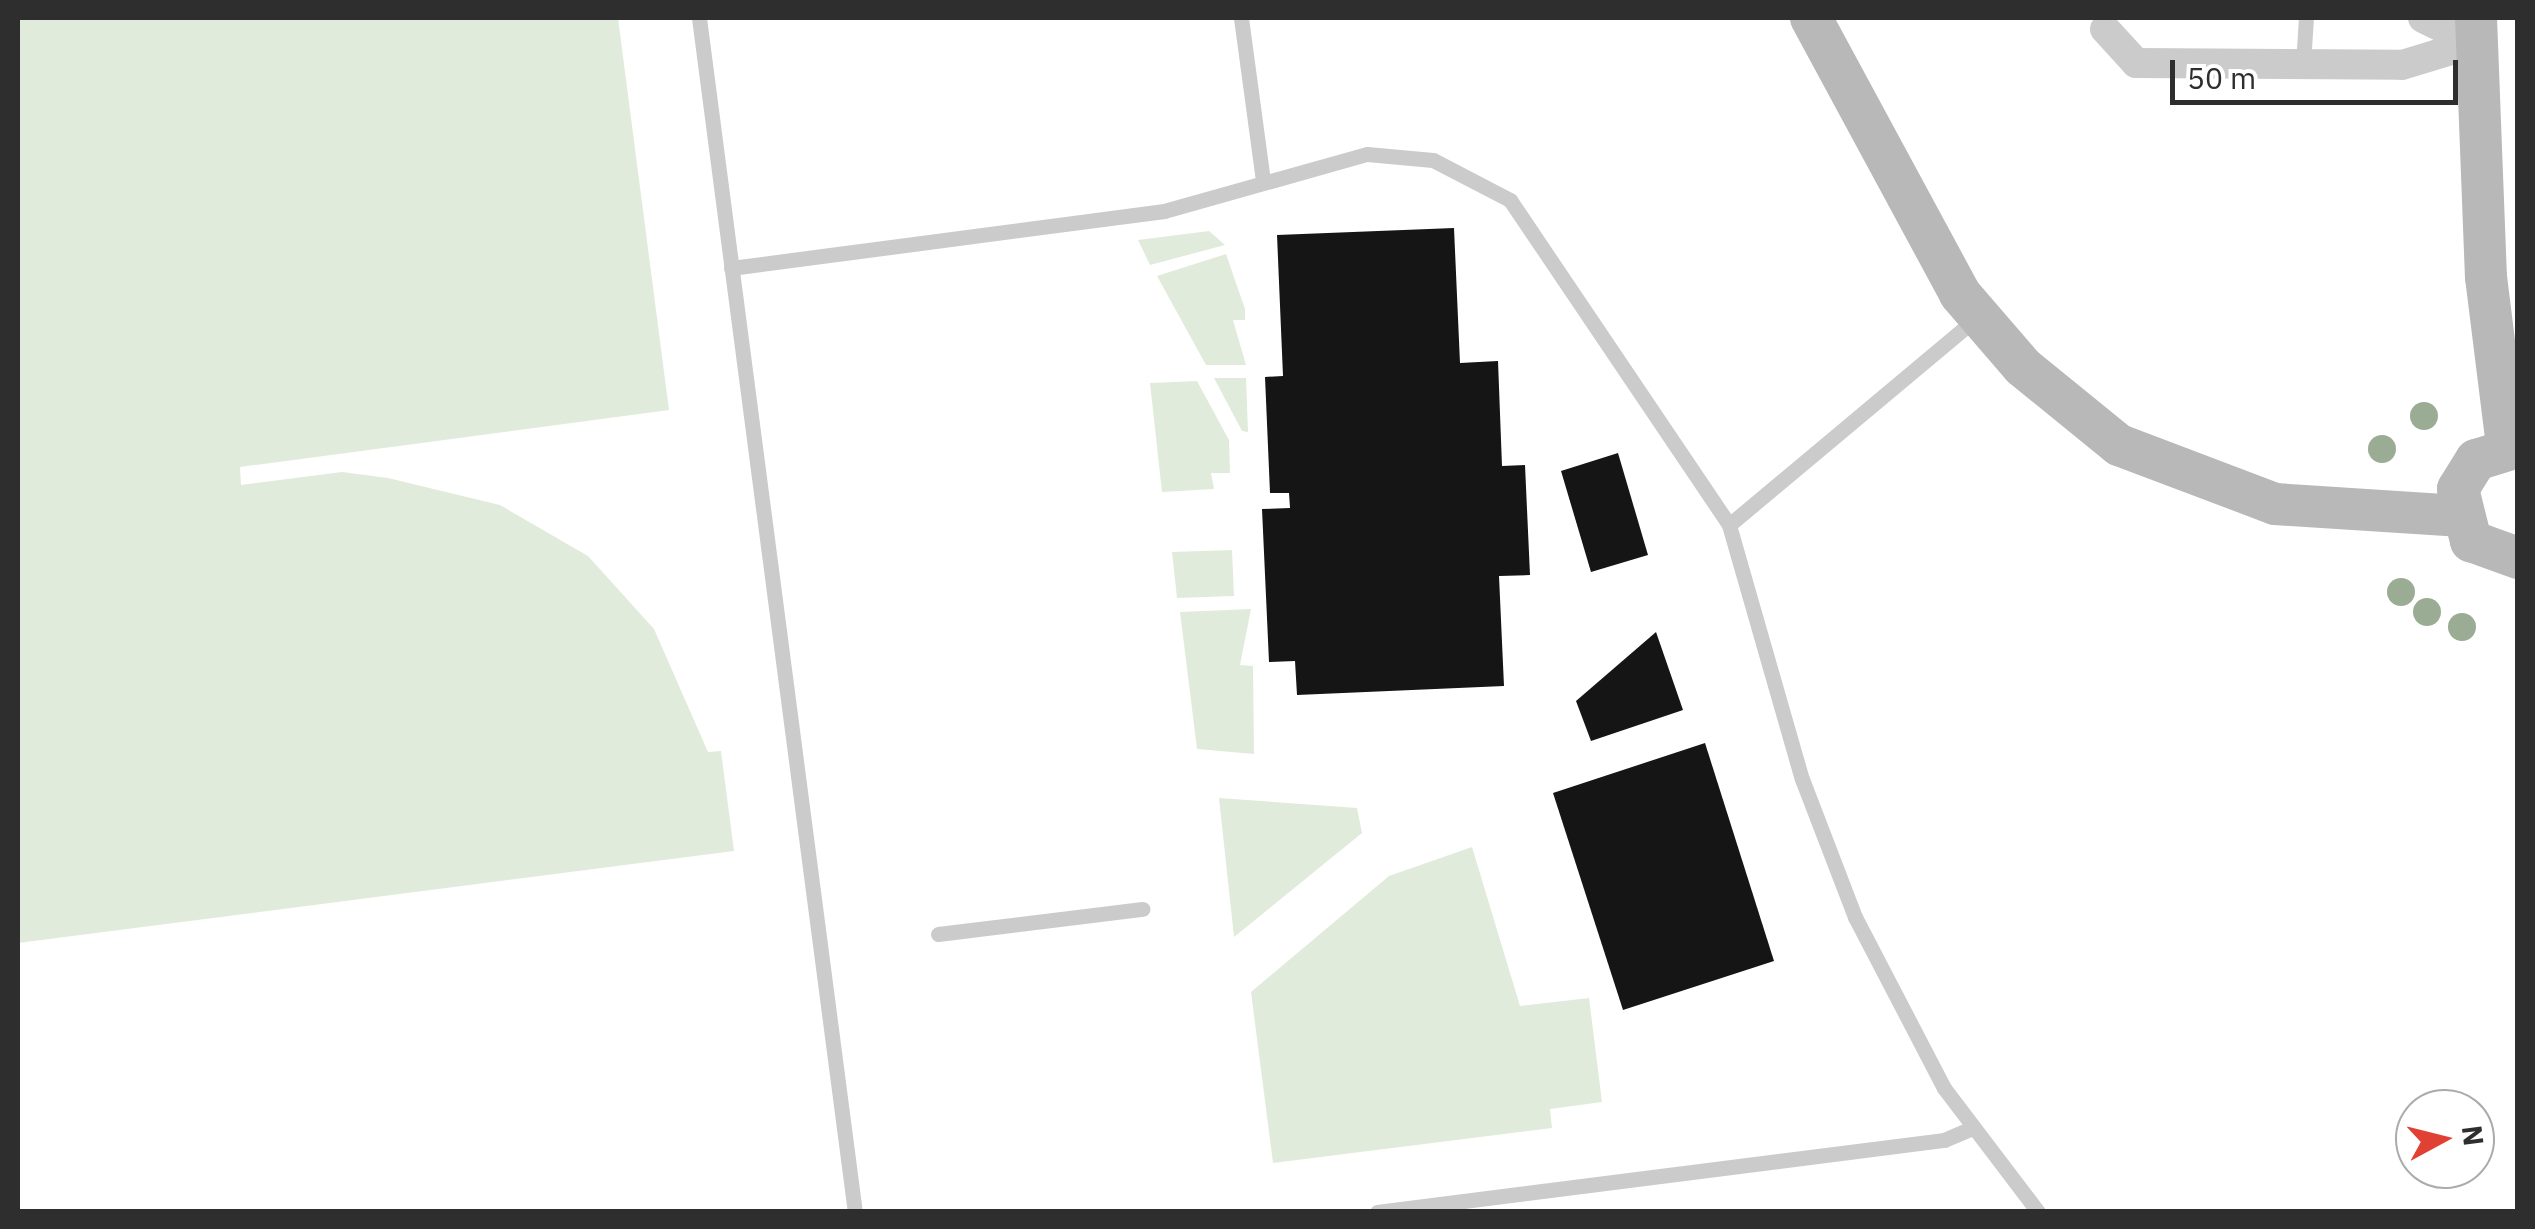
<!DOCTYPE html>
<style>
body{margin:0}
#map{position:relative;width:2535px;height:1229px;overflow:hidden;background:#fff;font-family:"IBM Plex Sans",sans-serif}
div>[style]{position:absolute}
.green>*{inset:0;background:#e1ebdb}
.building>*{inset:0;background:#151515}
.lane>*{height:15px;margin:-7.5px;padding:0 7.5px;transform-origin:7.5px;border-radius:7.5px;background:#cbcbcb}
.street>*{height:30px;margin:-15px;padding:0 15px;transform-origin:15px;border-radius:15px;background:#cbcbcb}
.secondary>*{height:42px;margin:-21px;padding:0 21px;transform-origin:21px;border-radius:21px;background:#b8b8b8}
.trees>*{width:28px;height:28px;margin:-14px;border-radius:50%;background:#9bac94}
span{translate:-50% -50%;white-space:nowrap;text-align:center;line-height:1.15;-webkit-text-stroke:10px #fff;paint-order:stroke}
.frame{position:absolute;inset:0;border:20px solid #2e2e2e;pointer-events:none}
.north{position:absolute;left:2395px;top:1089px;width:100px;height:100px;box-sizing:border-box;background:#fff;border:2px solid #ababab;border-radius:50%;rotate:83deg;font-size:28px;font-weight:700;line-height:40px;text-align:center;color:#2e2e2e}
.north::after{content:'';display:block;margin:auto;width:35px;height:45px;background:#e14133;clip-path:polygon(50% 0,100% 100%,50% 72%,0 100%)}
.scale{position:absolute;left:2170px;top:60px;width:288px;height:45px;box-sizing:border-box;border:5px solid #2e2e2e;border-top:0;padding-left:12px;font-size:30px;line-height:35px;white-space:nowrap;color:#2e2e2e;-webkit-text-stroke:8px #fff;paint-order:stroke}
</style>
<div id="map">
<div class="green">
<i style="clip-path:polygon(18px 18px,618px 18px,669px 410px,240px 467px,241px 485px,342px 472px,388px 478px,500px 505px,588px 556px,654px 629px,708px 752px,721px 751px,734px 851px,18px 943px)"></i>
<i style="clip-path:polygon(1209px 231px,1225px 245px,1150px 265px,1138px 240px)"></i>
<i style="clip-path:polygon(1226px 254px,1245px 309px,1245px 320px,1233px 320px,1246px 365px,1206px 365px,1157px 276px)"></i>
<i style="clip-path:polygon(1214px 378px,1246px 378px,1248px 432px,1242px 431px)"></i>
<i style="clip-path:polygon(1197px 381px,1229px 440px,1230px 473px,1211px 473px,1214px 489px,1162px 492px,1150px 383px)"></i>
<i style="clip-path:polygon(1232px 550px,1234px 596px,1177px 598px,1172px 552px)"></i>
<i style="clip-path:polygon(1251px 609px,1240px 665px,1253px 666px,1254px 754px,1197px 749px,1180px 612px)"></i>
<i style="clip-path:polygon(1219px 798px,1357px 808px,1362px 833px,1234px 937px)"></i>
<i style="clip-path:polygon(1472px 847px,1520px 1006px,1589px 998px,1602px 1102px,1550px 1109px,1552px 1128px,1273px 1163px,1251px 992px,1389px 876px)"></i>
</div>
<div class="building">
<i style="clip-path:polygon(1454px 228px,1460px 363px,1498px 361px,1502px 466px,1525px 465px,1530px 575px,1499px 576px,1504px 686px,1297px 695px,1295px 661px,1269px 662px,1262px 509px,1290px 508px,1289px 493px,1270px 493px,1265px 377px,1283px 376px,1277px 235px)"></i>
<i style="clip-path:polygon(1618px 453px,1648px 555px,1591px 572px,1561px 471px)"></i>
<i style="clip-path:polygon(1656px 632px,1683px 710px,1591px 741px,1576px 701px)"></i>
<i style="clip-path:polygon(1705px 743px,1774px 961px,1623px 1010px,1553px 793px)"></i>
</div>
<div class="lane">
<i style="left:699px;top:18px;width:1204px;rotate:82.56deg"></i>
<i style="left:1241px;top:18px;width:163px;rotate:82.3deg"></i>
<i style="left:2303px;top:64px;width:46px;rotate:-86.3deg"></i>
<i style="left:731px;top:268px;width:437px;rotate:-7.5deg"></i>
<i style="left:1164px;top:211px;width:211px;rotate:-15.7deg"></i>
<i style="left:1367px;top:154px;width:66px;rotate:5.2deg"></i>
<i style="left:1433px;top:160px;width:87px;rotate:27.5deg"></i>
<i style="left:1510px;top:200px;width:392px;rotate:56deg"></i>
<i style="left:1729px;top:525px;width:264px;rotate:74deg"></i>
<i style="left:1802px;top:779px;width:148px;rotate:69deg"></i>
<i style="left:1855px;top:917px;width:193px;rotate:62.5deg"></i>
<i style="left:1944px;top:1088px;width:156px;rotate:52.8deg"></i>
<i style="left:1729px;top:525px;width:321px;rotate:-39.9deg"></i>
<i style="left:938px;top:934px;width:206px;rotate:-7deg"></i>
<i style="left:1377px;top:1212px;width:572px;rotate:-7.24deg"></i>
<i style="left:1944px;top:1140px;width:30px;rotate:-23deg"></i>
</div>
<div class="street">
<i style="left:2423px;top:18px;width:57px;rotate:26.1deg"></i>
<i style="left:2105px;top:29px;width:46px;rotate:47.6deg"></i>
<i style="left:2136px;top:63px;width:266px;rotate:0.4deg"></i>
<i style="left:2402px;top:65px;width:75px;rotate:-17deg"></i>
</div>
<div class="secondary">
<i style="left:1811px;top:18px;width:314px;rotate:61.6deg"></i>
<i style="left:1960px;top:294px;width:96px;rotate:49.2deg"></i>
<i style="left:2023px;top:367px;width:124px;rotate:39.1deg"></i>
<i style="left:2119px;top:445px;width:167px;rotate:20.7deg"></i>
<i style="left:2275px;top:504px;width:184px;rotate:3.7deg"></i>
<i style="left:2476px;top:18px;width:259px;rotate:87.8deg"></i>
<i style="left:2486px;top:277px;width:170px;rotate:82.9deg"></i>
<i style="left:2518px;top:447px;width:44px;rotate:162.8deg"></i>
<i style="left:2476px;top:460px;width:34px;rotate:122deg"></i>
<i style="left:2458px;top:489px;width:54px;rotate:76deg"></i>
<i style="left:2471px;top:541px;width:50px;rotate:19.9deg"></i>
</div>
<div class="trees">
<i style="left:2424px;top:416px"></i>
<i style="left:2382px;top:449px"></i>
<i style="left:2401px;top:592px"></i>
<i style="left:2427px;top:612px"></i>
<i style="left:2462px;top:627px"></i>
</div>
<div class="frame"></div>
<div class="north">N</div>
<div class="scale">50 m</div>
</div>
